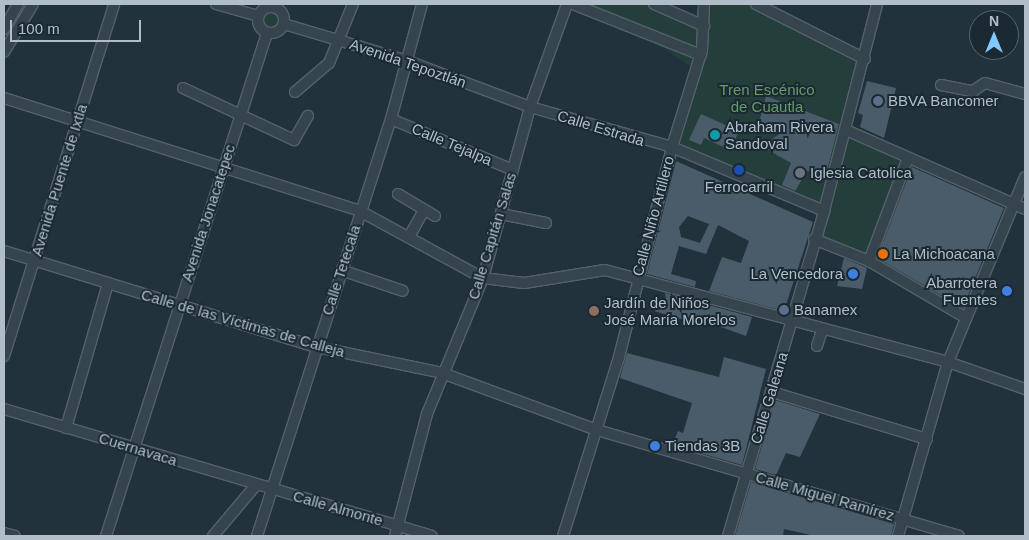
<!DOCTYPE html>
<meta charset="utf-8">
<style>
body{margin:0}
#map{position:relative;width:1029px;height:540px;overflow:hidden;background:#22323d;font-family:Arial,sans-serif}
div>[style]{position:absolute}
.green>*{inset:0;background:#243e3c}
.round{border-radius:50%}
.building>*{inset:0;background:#4a5c69}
.roads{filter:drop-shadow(1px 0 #54616b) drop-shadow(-1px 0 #54616b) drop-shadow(0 1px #54616b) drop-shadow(0 -1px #54616b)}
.minor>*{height:10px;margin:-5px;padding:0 5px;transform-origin:5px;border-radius:5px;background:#36444d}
.minor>.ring{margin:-5px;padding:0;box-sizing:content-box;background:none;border:10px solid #36444d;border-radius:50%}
.dots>*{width:14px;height:14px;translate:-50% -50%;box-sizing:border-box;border:2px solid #1b2932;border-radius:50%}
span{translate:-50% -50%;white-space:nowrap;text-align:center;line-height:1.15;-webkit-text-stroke:4px #1b2932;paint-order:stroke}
.street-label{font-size:15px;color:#b1bec9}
.park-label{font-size:15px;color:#679b69}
.poi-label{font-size:15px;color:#b1bec9}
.left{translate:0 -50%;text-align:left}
.right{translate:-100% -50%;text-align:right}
.frame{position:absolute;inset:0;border:5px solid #b1bec9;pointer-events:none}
.north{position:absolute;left:969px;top:10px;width:50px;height:50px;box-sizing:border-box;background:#1b2932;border:1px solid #57656e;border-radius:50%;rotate:0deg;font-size:14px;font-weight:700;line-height:20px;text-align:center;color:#b1bec9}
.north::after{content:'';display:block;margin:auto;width:18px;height:22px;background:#82c8fd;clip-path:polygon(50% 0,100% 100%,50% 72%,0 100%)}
.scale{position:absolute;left:10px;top:20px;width:131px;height:22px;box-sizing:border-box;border:2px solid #b1bec9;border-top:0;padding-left:6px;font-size:15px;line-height:18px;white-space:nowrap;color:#b1bec9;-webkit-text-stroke:4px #1b2932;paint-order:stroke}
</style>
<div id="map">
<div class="green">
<i style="clip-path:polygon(572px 4px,654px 4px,703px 25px,704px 4px,756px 4px,865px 59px,846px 130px,908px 158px,869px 261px,814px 239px,824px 212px,672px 147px,695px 70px,664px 48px)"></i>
<i class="round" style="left:257px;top:6px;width:28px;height:28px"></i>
</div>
<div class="building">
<i style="clip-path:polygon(867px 81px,896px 88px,884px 138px,860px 127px,863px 115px,858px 113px)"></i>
<i style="clip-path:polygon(766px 96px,839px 124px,826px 175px,807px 171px,795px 191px,782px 185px,791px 163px,768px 150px,769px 141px,781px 133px,759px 123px)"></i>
<i style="clip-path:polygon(701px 114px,739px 131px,730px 150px,704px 138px,701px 145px,689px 140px)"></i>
<i style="clip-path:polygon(evenodd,676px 161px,813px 222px,784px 311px,709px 291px,722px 257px,741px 263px,749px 241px,718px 225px,706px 254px,679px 246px,671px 274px,696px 281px,695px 287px,647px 274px,676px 161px,688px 216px,709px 224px,700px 243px,681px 237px,679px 227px,688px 216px)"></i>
<i style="clip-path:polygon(912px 167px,1004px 208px,963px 308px,877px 258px)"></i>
<i style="clip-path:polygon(844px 258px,867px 268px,862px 289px,837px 286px)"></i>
<i style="clip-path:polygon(665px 293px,752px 317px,746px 336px,693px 317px,691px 322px,654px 311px,667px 306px)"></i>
<i style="clip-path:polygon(627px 353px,719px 377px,724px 357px,766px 369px,742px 465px,672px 445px,678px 431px,683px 433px,692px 403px,620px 378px)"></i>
<i style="clip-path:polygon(775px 400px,820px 414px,800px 457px,786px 453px,776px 475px,755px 469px)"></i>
<i style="clip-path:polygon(751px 482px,894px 524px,891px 536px,815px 536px,784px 529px,783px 536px,735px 536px)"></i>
</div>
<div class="roads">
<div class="minor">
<i style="left:216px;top:4px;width:44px;rotate:15.9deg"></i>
<i style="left:573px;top:4px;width:138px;rotate:21.7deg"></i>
<i style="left:654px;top:4px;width:55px;rotate:23.7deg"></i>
<i style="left:756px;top:4px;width:122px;rotate:26.8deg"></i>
<i class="ring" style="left:258px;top:7px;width:16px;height:16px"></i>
<i style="left:284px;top:24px;width:126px;rotate:16.6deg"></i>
<i style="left:405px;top:60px;width:134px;rotate:20.6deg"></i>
<i style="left:530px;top:107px;width:148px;rotate:15.7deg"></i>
<i style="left:672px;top:147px;width:165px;rotate:22.8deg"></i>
<i style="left:4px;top:29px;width:29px;rotate:-61deg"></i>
<i style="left:4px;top:52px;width:56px;rotate:-58.9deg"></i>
<i style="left:941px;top:85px;width:33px;rotate:11deg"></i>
<i style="left:973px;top:91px;width:14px;rotate:-34deg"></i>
<i style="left:985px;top:83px;width:41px;rotate:15.4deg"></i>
<i style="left:183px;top:88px;width:123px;rotate:25.1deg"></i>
<i style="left:294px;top:140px;width:28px;rotate:-60deg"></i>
<i style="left:295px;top:92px;width:45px;rotate:-40.5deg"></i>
<i style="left:329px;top:63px;width:64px;rotate:-67.9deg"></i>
<i style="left:4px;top:98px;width:374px;rotate:17.6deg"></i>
<i style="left:360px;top:211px;width:140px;rotate:28.6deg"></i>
<i style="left:483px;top:278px;width:41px;rotate:7deg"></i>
<i style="left:524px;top:283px;width:82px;rotate:-9.1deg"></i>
<i style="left:605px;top:270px;width:355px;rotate:15deg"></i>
<i style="left:948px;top:362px;width:82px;rotate:19.3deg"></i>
<i style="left:391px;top:119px;width:132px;rotate:22.7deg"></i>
<i style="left:846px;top:130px;width:196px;rotate:23.8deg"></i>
<i style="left:398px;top:194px;width:43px;rotate:30.7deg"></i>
<i style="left:501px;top:214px;width:46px;rotate:11.3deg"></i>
<i style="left:409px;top:237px;width:31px;rotate:-61deg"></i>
<i style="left:814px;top:239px;width:59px;rotate:21.8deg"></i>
<i style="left:869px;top:261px;width:113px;rotate:30.4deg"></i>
<i style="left:4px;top:251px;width:327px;rotate:17.1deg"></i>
<i style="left:317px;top:347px;width:128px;rotate:11.7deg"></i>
<i style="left:442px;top:373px;width:165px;rotate:20.2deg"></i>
<i style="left:597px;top:430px;width:377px;rotate:16.3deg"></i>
<i style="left:869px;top:261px;width:110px;rotate:-69.3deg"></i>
<i style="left:341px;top:270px;width:65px;rotate:18.7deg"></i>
<i style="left:817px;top:346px;width:16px;rotate:-72deg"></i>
<i style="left:4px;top:356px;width:369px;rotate:-72.6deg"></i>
<i style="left:772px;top:392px;width:162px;rotate:16.9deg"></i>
<i style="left:4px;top:409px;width:446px;rotate:16.5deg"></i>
<i style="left:66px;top:428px;width:151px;rotate:-73.8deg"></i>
<i style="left:4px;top:533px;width:11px;rotate:15deg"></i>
<i style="left:106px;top:536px;width:528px;rotate:-72.25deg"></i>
<i style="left:213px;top:536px;width:68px;rotate:-49.8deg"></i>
<i style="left:257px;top:536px;width:438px;rotate:-72.2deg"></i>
<i style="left:391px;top:119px;width:119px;rotate:-74.9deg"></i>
<i style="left:395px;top:536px;width:126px;rotate:-75.3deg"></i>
<i style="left:427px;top:414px;width:147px;rotate:-67.6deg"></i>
<i style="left:483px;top:278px;width:177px;rotate:-74.6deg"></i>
<i style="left:530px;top:107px;width:109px;rotate:-70.2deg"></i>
<i style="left:563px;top:536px;width:188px;rotate:-72.6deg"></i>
<i style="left:619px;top:357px;width:217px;rotate:-75.8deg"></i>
<i style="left:672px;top:147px;width:102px;rotate:-72.8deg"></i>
<i style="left:702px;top:50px;width:46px;rotate:-87.5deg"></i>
<i style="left:728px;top:536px;width:339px;rotate:-73.5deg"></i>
<i style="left:824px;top:211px;width:214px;rotate:-75.6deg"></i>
<i style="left:898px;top:536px;width:181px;rotate:-74deg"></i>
<i style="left:948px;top:362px;width:200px;rotate:-67.4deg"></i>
</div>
</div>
<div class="dots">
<i style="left:878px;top:101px;background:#5c6f8a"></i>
<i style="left:715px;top:135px;background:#0f9aa8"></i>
<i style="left:739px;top:170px;background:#1a4fb4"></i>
<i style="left:800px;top:173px;background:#6b7280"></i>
<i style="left:883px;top:254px;background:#e8710a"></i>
<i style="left:853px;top:274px;background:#3f7fe0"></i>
<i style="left:1007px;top:291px;background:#3f7fe0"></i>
<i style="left:784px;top:310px;background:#5c6f8a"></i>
<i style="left:594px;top:311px;background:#8d6e63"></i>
<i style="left:655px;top:446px;background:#3f7fe0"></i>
</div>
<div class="street-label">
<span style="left:408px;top:63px;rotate:19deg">Avenida Tepoztlán</span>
<span style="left:601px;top:128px;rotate:17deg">Calle Estrada</span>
<span style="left:452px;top:144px;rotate:23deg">Calle Tejalpa</span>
<span style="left:59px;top:180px;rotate:-73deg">Avenida Puente de Ixtla</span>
<span style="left:208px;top:213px;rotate:-72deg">Avenida Jonacatepec</span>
<span style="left:653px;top:216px;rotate:-75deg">Calle Niño Artillero</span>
<span style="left:492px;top:236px;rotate:-73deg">Calle Capitán Salas</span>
<span style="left:341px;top:270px;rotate:-72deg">Calle Tetecala</span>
<span style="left:243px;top:323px;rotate:16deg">Calle de las Víctimas de Calleja</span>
<span style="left:769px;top:398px;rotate:-73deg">Calle Galeana</span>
<span style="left:138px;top:449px;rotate:17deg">Cuernavaca</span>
<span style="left:825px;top:496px;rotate:16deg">Calle Miguel Ramírez</span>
<span style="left:338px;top:508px;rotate:16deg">Calle Almonte</span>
</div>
<div class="park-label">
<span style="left:767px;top:98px">Tren Escénico<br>de Cuautla</span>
</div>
<div class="poi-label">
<span class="left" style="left:888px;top:101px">BBVA Bancomer</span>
<span class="left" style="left:725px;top:135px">Abraham Rivera<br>Sandoval</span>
<span class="left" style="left:810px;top:173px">Iglesia Catolica</span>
<span style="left:739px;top:187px">Ferrocarril</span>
<span class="left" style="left:893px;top:254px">La Michoacana</span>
<span class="right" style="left:843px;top:274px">La Vencedora</span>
<span class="right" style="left:997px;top:291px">Abarrotera<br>Fuentes</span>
<span class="left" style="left:604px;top:311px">Jardín de Niños<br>José María Morelos</span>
<span class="left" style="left:794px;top:310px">Banamex</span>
<span class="left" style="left:665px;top:446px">Tiendas 3B</span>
</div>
<div class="frame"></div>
<div class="north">N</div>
<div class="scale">100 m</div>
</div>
